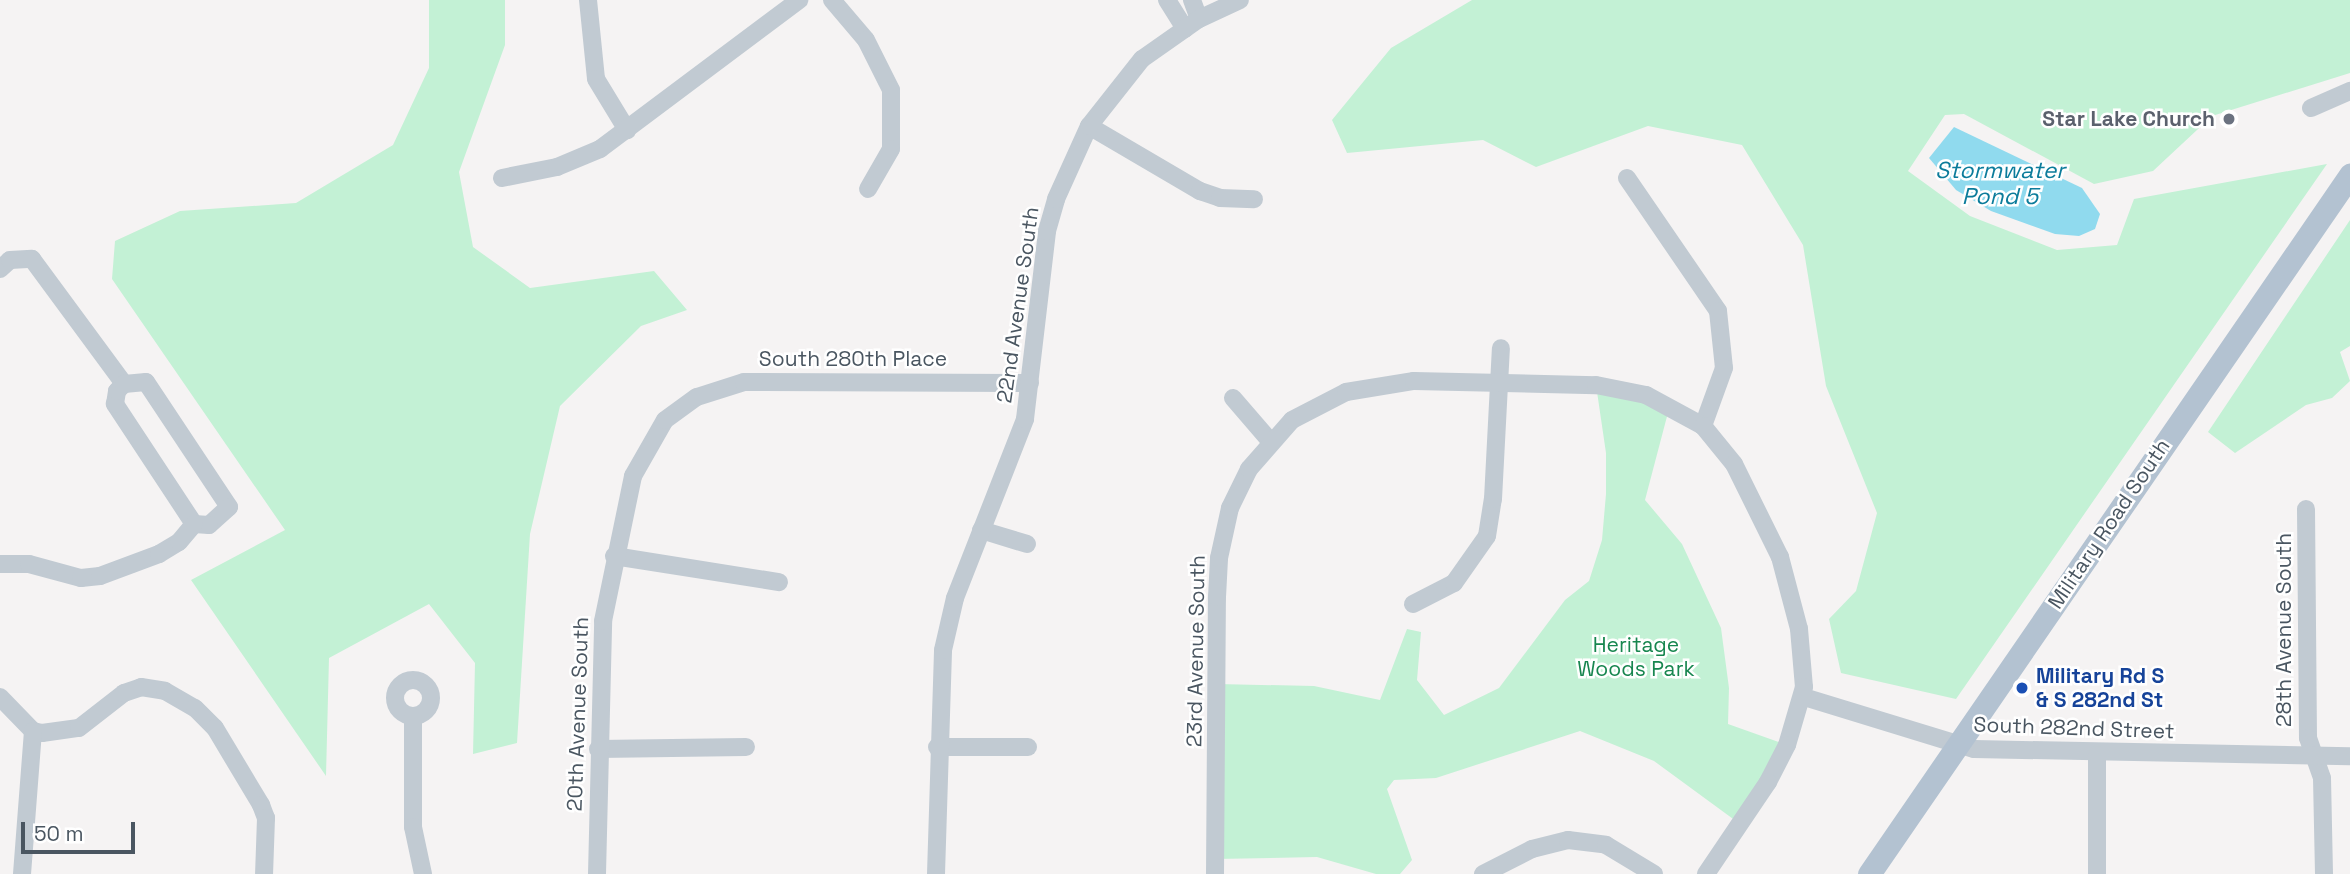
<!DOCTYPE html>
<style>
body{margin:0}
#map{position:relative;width:2350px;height:874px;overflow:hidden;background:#f5f3f3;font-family:"Space Grotesk",sans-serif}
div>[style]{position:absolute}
.green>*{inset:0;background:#c3f1d5}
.water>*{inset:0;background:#90daee}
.minor>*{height:18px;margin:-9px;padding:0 9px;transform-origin:9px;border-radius:9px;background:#c1cad2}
.minor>.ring{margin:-9px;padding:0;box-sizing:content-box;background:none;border:18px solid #c1cad2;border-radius:50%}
.major>*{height:23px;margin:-11.5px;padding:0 11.5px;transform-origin:11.5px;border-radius:11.5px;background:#b3c2d1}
.dots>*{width:19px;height:19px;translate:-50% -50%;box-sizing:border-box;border:4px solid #fff;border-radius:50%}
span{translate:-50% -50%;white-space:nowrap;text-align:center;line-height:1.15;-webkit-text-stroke:5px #fff;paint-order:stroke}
.worship-label{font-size:21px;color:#5b616d;font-weight:700}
.right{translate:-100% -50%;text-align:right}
.street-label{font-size:21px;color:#4a5661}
.park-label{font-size:21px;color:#17864f}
.transit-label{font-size:21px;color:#164399;font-weight:700}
.left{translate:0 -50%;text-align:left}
.water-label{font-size:23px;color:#0c7c9b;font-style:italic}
.scale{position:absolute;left:21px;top:822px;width:114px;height:32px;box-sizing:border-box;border:4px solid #4a5661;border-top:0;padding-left:9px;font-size:21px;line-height:24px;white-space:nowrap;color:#4a5661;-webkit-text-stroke:5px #fff;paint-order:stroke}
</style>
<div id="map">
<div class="green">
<i style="clip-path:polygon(429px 0,505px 0,505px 45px,459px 172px,473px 247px,530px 288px,654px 271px,687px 310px,641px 326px,560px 406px,530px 534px,517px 743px,473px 754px,475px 663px,429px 604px,329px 658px,326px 776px,191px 580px,285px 530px,112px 279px,115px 241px,180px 211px,296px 203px,393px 145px,429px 68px)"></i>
<i style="clip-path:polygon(1472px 0,2350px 0,2350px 73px,2212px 116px,2153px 171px,2094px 184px,1964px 114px,1945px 115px,1908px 171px,1970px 216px,2057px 250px,2117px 245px,2134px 199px,2327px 164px,1956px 699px,1841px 673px,1829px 619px,1856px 591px,1877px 513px,1826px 386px,1803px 245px,1742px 145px,1648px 126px,1536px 167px,1483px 140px,1347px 153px,1332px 120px,1391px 48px)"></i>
<i style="clip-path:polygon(2350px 220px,2350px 346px,2340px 352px,2350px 381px,2332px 398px,2306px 405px,2235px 453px,2208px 432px)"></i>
<i style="clip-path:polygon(1596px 385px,1670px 405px,1645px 500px,1682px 544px,1721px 628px,1729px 688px,1728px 724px,1787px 745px,1740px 824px,1654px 761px,1580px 731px,1436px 778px,1394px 780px,1387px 789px,1412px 860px,1400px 874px,1376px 874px,1317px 857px,1215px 859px,1217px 684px,1314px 686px,1380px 700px,1407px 629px,1421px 632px,1417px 680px,1444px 715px,1499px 688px,1565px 600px,1589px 581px,1602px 540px,1606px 494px,1606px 453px)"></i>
</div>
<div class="water">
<i style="clip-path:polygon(1954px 127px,2082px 188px,2100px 214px,2095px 229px,2079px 236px,2055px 234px,1991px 211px,1956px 190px,1929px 158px)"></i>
</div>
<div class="minor">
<i style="left:588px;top:0;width:79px;rotate:84.2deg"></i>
<i style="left:596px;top:79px;width:60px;rotate:58.7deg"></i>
<i style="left:832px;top:0;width:52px;rotate:49.6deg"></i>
<i style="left:866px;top:40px;width:56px;rotate:63.4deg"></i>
<i style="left:891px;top:90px;width:59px;rotate:90deg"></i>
<i style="left:891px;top:149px;width:46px;rotate:119.9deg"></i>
<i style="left:1167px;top:0;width:34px;rotate:58deg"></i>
<i style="left:1192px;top:0;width:20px;rotate:70deg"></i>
<i style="left:2311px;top:108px;width:43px;rotate:-23.6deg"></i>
<i style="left:1089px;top:126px;width:129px;rotate:30.4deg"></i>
<i style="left:1200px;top:191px;width:21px;rotate:19deg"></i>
<i style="left:1220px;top:198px;width:34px;rotate:2deg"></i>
<i style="left:502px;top:178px;width:56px;rotate:-11.3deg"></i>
<i style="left:557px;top:167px;width:47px;rotate:-22.7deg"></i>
<i style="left:600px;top:149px;width:249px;rotate:-36.8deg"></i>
<i style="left:1627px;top:178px;width:161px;rotate:55.6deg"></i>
<i style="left:1718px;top:311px;width:57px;rotate:84deg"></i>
<i style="left:1724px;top:368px;width:62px;rotate:109.9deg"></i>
<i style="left:0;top:269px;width:13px;rotate:-42deg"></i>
<i style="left:10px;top:260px;width:22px;rotate:-3deg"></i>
<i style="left:32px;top:259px;width:155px;rotate:53.6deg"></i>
<i style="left:146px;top:382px;width:150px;rotate:56.4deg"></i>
<i style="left:229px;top:507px;width:27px;rotate:138deg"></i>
<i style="left:209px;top:525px;width:15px;rotate:-176deg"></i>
<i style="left:194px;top:524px;width:144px;rotate:-123.4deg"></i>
<i style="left:115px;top:404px;width:13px;rotate:-81deg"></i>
<i style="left:117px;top:391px;width:10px;rotate:-45deg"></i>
<i style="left:124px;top:384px;width:22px;rotate:-5deg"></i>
<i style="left:1233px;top:398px;width:57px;rotate:49.3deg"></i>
<i style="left:2306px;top:509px;width:229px;rotate:89.5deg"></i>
<i style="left:2308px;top:738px;width:42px;rotate:70.7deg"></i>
<i style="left:2322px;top:778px;width:96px;rotate:88.8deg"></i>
<i style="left:981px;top:530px;width:48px;rotate:16.9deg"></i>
<i style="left:614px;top:556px;width:167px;rotate:9deg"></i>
<i style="left:0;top:564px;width:29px"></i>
<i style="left:29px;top:564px;width:54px;rotate:15.1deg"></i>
<i style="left:81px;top:578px;width:19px;rotate:-6deg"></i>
<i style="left:100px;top:576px;width:63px;rotate:-20.4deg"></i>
<i style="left:159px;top:554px;width:23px;rotate:-31deg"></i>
<i style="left:179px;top:542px;width:23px;rotate:-50deg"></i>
<i style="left:1413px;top:604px;width:46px;rotate:-27.1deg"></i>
<i style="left:1454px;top:583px;width:57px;rotate:-54.9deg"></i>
<i style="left:1487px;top:536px;width:37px;rotate:-81deg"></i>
<i style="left:1493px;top:499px;width:151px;rotate:-87deg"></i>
<i class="ring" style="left:395px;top:680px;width:18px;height:18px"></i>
<i style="left:0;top:697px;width:47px;rotate:45.9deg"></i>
<i style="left:33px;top:731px;width:9px;rotate:13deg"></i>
<i style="left:42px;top:733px;width:37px;rotate:-8deg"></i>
<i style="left:79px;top:728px;width:57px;rotate:-37.9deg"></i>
<i style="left:124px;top:693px;width:18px;rotate:-19deg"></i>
<i style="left:141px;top:687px;width:24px;rotate:9deg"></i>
<i style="left:165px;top:691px;width:34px;rotate:30deg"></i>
<i style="left:195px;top:708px;width:28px;rotate:45deg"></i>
<i style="left:215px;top:728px;width:90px;rotate:59.1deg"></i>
<i style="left:261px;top:805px;width:14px;rotate:69deg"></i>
<i style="left:266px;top:818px;width:56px;rotate:92deg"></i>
<i style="left:1804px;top:697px;width:178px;rotate:17deg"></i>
<i style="left:1974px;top:749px;width:376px;rotate:1.1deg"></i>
<i style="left:413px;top:717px;width:110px;rotate:90deg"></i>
<i style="left:413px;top:827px;width:48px;rotate:78deg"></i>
<i style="left:937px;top:747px;width:91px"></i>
<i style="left:598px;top:749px;width:148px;rotate:-0.8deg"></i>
<i style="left:22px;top:874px;width:143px;rotate:-85.6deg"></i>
<i style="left:597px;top:874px;width:253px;rotate:-88.6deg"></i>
<i style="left:603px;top:621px;width:148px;rotate:-78.3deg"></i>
<i style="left:633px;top:476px;width:64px;rotate:-60.3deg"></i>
<i style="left:665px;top:420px;width:39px;rotate:-36deg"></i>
<i style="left:697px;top:397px;width:49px;rotate:-17.7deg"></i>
<i style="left:744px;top:382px;width:286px;rotate:0.2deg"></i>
<i style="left:936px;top:874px;width:224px;rotate:-88.2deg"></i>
<i style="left:943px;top:650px;width:53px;rotate:-77deg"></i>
<i style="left:955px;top:598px;width:192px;rotate:-68.6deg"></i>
<i style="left:1025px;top:419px;width:189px;rotate:-83.3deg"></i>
<i style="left:1047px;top:231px;width:33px;rotate:-74deg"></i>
<i style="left:1056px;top:199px;width:80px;rotate:-65.7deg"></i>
<i style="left:1089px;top:126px;width:85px;rotate:-51.7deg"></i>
<i style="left:1142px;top:59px;width:70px;rotate:-35.1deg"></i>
<i style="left:1199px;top:19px;width:45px;rotate:-24.9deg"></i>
<i style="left:1215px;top:874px;width:277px;rotate:-89.6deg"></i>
<i style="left:1217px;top:597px;width:39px;rotate:-87deg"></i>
<i style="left:1219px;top:558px;width:51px;rotate:-77.6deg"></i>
<i style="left:1230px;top:508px;width:43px;rotate:-64deg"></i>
<i style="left:1249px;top:469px;width:65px;rotate:-48.7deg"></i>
<i style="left:1292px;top:420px;width:61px;rotate:-27.4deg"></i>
<i style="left:1346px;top:392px;width:69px;rotate:-9.2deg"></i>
<i style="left:1414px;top:381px;width:182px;rotate:1.3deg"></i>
<i style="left:1596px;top:385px;width:51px;rotate:11.3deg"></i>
<i style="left:1646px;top:395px;width:65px;rotate:28.5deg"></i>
<i style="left:1703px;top:426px;width:49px;rotate:50.8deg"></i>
<i style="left:1734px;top:464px;width:104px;rotate:63.7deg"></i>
<i style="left:1780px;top:557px;width:74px;rotate:75.2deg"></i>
<i style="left:1799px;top:629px;width:58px;rotate:85.1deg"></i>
<i style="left:1804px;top:687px;width:60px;rotate:106.3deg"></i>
<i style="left:1787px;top:745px;width:42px;rotate:117.2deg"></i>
<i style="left:1768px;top:782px;width:111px;rotate:124deg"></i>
<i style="left:1483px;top:874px;width:55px;rotate:-27deg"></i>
<i style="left:1532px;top:849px;width:37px;rotate:-14deg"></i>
<i style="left:1568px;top:840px;width:38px;rotate:7deg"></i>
<i style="left:1606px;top:845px;width:56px;rotate:31.1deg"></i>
<i style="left:2097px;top:874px;width:119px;rotate:-90deg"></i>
</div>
<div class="major">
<i style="left:1869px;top:874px;width:849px;rotate:-55.47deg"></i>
</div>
<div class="dots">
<i style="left:2229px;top:119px;background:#6b7280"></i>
<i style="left:2022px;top:688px;background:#1a4fb4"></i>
</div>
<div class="worship-label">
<span class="right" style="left:2215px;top:119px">Star Lake Church</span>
</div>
<div class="street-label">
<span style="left:1018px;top:305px;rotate:-82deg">22nd Avenue South</span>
<span style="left:853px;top:359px">South 280th Place</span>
<span style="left:2109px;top:524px;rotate:-56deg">Military Road South</span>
<span style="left:2284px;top:630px;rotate:-90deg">28th Avenue South</span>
<span style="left:1196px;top:651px;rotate:-89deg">23rd Avenue South</span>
<span style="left:578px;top:714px;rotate:-88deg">20th Avenue South</span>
<span style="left:2074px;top:728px;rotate:2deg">South 282nd Street</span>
</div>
<div class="park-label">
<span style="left:1636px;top:657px">Heritage<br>Woods Park</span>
</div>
<div class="transit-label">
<span class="left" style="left:2036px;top:688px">Military Rd S<br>&amp; S 282nd St</span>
</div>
<div class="water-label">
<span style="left:2000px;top:183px">Stormwater<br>Pond 5</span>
</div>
<div class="scale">50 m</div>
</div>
